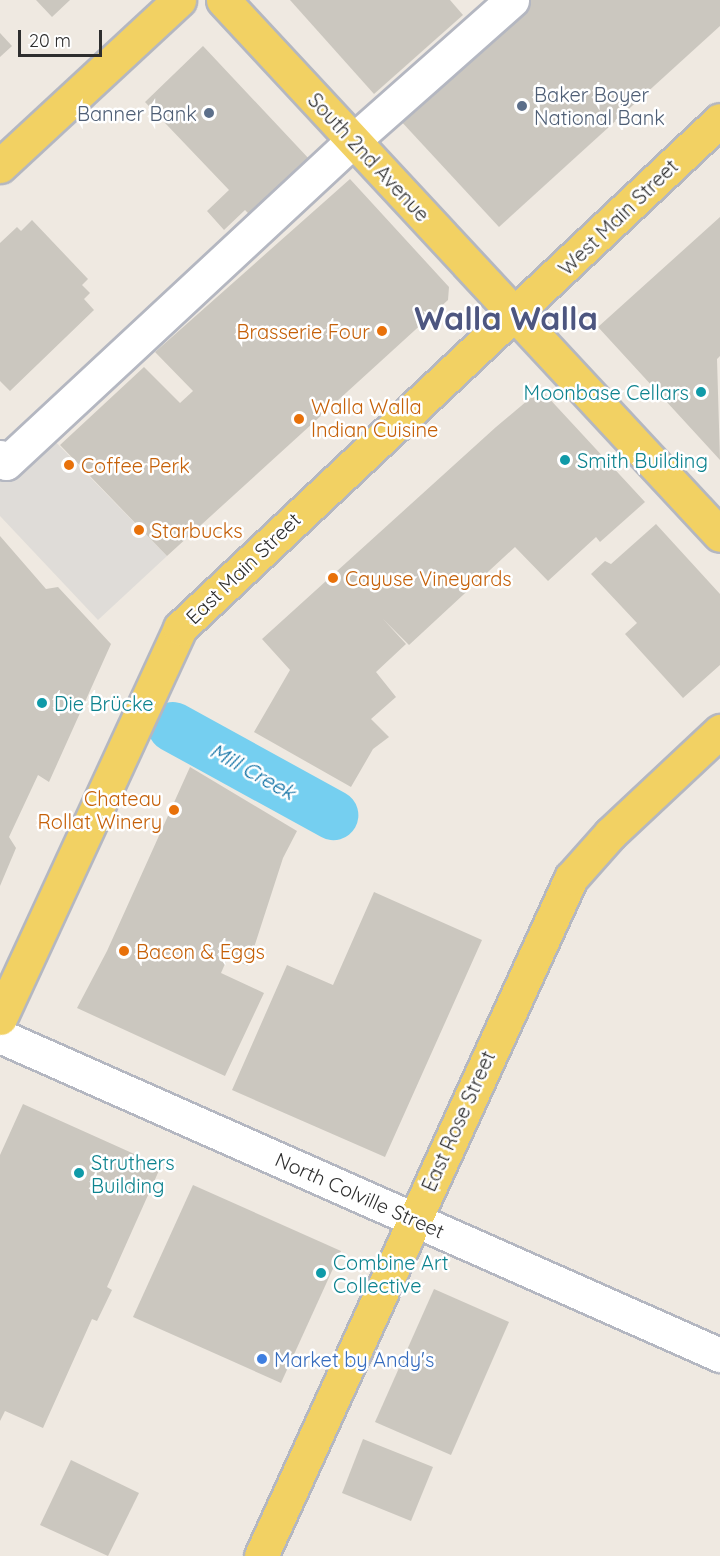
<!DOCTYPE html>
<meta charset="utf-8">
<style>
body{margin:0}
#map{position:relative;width:720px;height:1556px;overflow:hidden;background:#efe9e1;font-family:Quicksand,sans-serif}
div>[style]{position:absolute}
.plaza>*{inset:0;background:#dfdcd8}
.river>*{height:50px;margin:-25px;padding:0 25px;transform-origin:25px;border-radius:25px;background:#75cff0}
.building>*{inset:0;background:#cbc7bf}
.roads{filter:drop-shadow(2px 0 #b4b7c1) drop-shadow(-2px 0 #b4b7c1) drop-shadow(0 2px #b4b7c1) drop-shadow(0 -2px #b4b7c1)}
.minor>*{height:33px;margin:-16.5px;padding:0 16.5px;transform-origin:16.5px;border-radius:16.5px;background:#fff}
.major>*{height:33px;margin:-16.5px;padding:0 16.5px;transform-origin:16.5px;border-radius:16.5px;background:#f2d163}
.dots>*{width:16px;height:16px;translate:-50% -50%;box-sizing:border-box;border:3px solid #fff;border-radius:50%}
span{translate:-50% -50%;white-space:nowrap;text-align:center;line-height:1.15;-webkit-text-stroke:5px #fff;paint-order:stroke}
.service-label{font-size:20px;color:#4e5e75}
.left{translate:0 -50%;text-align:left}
.right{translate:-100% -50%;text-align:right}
.street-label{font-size:20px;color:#2e2e2e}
.food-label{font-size:20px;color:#c56008}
.culture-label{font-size:20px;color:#0d838f}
.shop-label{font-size:20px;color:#366cbe}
.water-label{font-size:21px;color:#0d6fa3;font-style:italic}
.town-label{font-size:32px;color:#4d5680;font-weight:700}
.scale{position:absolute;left:18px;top:30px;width:84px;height:27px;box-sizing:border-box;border:3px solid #2e2e2e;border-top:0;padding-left:8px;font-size:18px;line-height:21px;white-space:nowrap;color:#2e2e2e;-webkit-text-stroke:4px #fff;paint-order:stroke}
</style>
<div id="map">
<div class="plaza">
<i style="clip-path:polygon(42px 428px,167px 556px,98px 620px,0 516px,0 470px)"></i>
</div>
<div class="river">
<i style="left:173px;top:727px;width:183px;rotate:28.8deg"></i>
</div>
<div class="building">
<i style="clip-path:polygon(36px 0,70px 0,52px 17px)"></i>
<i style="clip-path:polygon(290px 0,450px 0,463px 15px,374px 94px)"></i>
<i style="clip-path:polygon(528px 0,720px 0,720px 26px,499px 227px,399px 119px)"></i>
<i style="clip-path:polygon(0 33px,12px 46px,0 57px)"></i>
<i style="clip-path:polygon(203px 46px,311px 161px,252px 217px,245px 210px,224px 230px,207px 211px,229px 190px,145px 102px)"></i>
<i style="clip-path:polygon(350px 179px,449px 287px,448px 300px,167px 556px,60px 445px,144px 367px,180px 403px,193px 391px,155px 352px)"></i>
<i style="clip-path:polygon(720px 217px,720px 356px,717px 359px,720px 460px,598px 327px)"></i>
<i style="clip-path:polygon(32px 220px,88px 279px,82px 285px,90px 293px,84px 299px,94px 310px,10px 391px,0 381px,0 243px,17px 227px,21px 231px)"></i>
<i style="clip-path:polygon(545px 394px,645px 502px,600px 542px,596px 537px,548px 581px,515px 547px,409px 645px,383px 619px,406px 644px,376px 672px,396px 697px,371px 719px,389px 737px,373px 749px,351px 787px,254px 732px,290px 670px,262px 639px,496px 427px,534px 395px)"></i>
<i style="clip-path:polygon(656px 524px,720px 594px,720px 665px,683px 698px,625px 634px,637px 623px,591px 574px,605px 561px,611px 564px)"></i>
<i style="clip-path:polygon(0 536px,46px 589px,58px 587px,111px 644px,49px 782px,38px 775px,9px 837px,16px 848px,0 886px)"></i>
<i style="clip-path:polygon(190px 767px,297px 831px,283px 858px,248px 966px,228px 957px,221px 973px,264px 993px,225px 1076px,77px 1008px,107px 951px)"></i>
<i style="clip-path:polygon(374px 892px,482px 940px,385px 1157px,232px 1090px,287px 965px,333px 985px)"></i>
<i style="clip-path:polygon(23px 1104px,161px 1166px,107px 1287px,112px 1290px,97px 1321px,92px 1319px,43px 1428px,5px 1411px,0 1421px,0 1155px)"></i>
<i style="clip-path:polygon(193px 1185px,341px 1251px,281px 1383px,133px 1317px)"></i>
<i style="clip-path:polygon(434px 1289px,509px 1322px,451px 1455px,375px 1422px)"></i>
<i style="clip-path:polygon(363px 1439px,433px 1467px,411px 1521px,342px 1493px)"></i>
<i style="clip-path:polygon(71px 1460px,139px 1493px,108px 1556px,40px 1525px)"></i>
</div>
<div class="roads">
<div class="minor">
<i style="left:0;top:457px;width:8px;rotate:45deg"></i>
<i style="left:6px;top:463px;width:475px;rotate:-42.9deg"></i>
<i style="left:354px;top:140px;width:211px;rotate:-41.5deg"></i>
<i style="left:0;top:1036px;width:788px;rotate:23.9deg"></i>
</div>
<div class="major">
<i style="left:223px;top:0;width:730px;rotate:47.11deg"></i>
<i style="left:0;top:166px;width:244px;rotate:-42.8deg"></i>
<i style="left:0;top:1018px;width:430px;rotate:-65.2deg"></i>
<i style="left:180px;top:628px;width:741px;rotate:-43.25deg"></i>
<i style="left:261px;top:1556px;width:746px;rotate:-65.43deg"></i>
<i style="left:571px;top:878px;width:59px;rotate:-48.4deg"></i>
<i style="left:610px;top:834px;width:151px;rotate:-43.1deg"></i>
</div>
</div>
<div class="dots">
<i style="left:522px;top:106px;background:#5c6f8a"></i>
<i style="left:209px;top:113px;background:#5c6f8a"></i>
<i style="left:382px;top:331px;background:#e8710a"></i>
<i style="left:701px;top:392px;background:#0f9aa8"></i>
<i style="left:299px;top:419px;background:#e8710a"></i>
<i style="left:565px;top:460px;background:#0f9aa8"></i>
<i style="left:69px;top:465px;background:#e8710a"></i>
<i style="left:139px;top:530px;background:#e8710a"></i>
<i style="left:333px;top:578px;background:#e8710a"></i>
<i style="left:42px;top:703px;background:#0f9aa8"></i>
<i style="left:174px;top:810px;background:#e8710a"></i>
<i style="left:124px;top:951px;background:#e8710a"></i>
<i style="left:79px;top:1173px;background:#0f9aa8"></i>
<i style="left:321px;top:1273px;background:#0f9aa8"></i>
<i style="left:262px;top:1359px;background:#3f7fe0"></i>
</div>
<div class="service-label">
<span class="left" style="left:534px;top:106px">Baker Boyer<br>National Bank</span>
<span class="right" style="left:197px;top:113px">Banner Bank</span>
</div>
<div class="street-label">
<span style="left:369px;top:157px;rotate:47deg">South 2nd Avenue</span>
<span style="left:618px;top:217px;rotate:-44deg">West Main Street</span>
<span style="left:243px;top:568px;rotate:-44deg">East Main Street</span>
<span style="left:458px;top:1121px;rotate:-66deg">East Rose Street</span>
<span style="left:360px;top:1195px;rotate:24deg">North Colville Street</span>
</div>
<div class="food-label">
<span class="right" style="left:370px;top:331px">Brasserie Four</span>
<span class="left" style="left:311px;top:418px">Walla Walla<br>Indian Cuisine</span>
<span class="left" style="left:81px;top:465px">Coffee Perk</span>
<span class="left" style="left:151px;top:530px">Starbucks</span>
<span class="left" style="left:345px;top:578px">Cayuse Vineyards</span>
<span class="right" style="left:162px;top:810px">Chateau<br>Rollat Winery</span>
<span class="left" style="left:136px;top:951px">Bacon &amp; Eggs</span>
</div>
<div class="culture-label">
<span class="right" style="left:689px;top:392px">Moonbase Cellars</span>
<span class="left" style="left:577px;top:460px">Smith Building</span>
<span class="left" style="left:54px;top:703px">Die Brücke</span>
<span class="left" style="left:91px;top:1174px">Struthers<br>Building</span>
<span class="left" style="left:333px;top:1274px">Combine Art<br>Collective</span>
</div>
<div class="shop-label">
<span class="left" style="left:274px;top:1359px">Market by Andy's</span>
</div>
<div class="water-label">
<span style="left:253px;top:771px;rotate:29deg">Mill Creek</span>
</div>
<div class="town-label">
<span style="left:506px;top:318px">Walla Walla</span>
</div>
<div class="scale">20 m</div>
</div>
